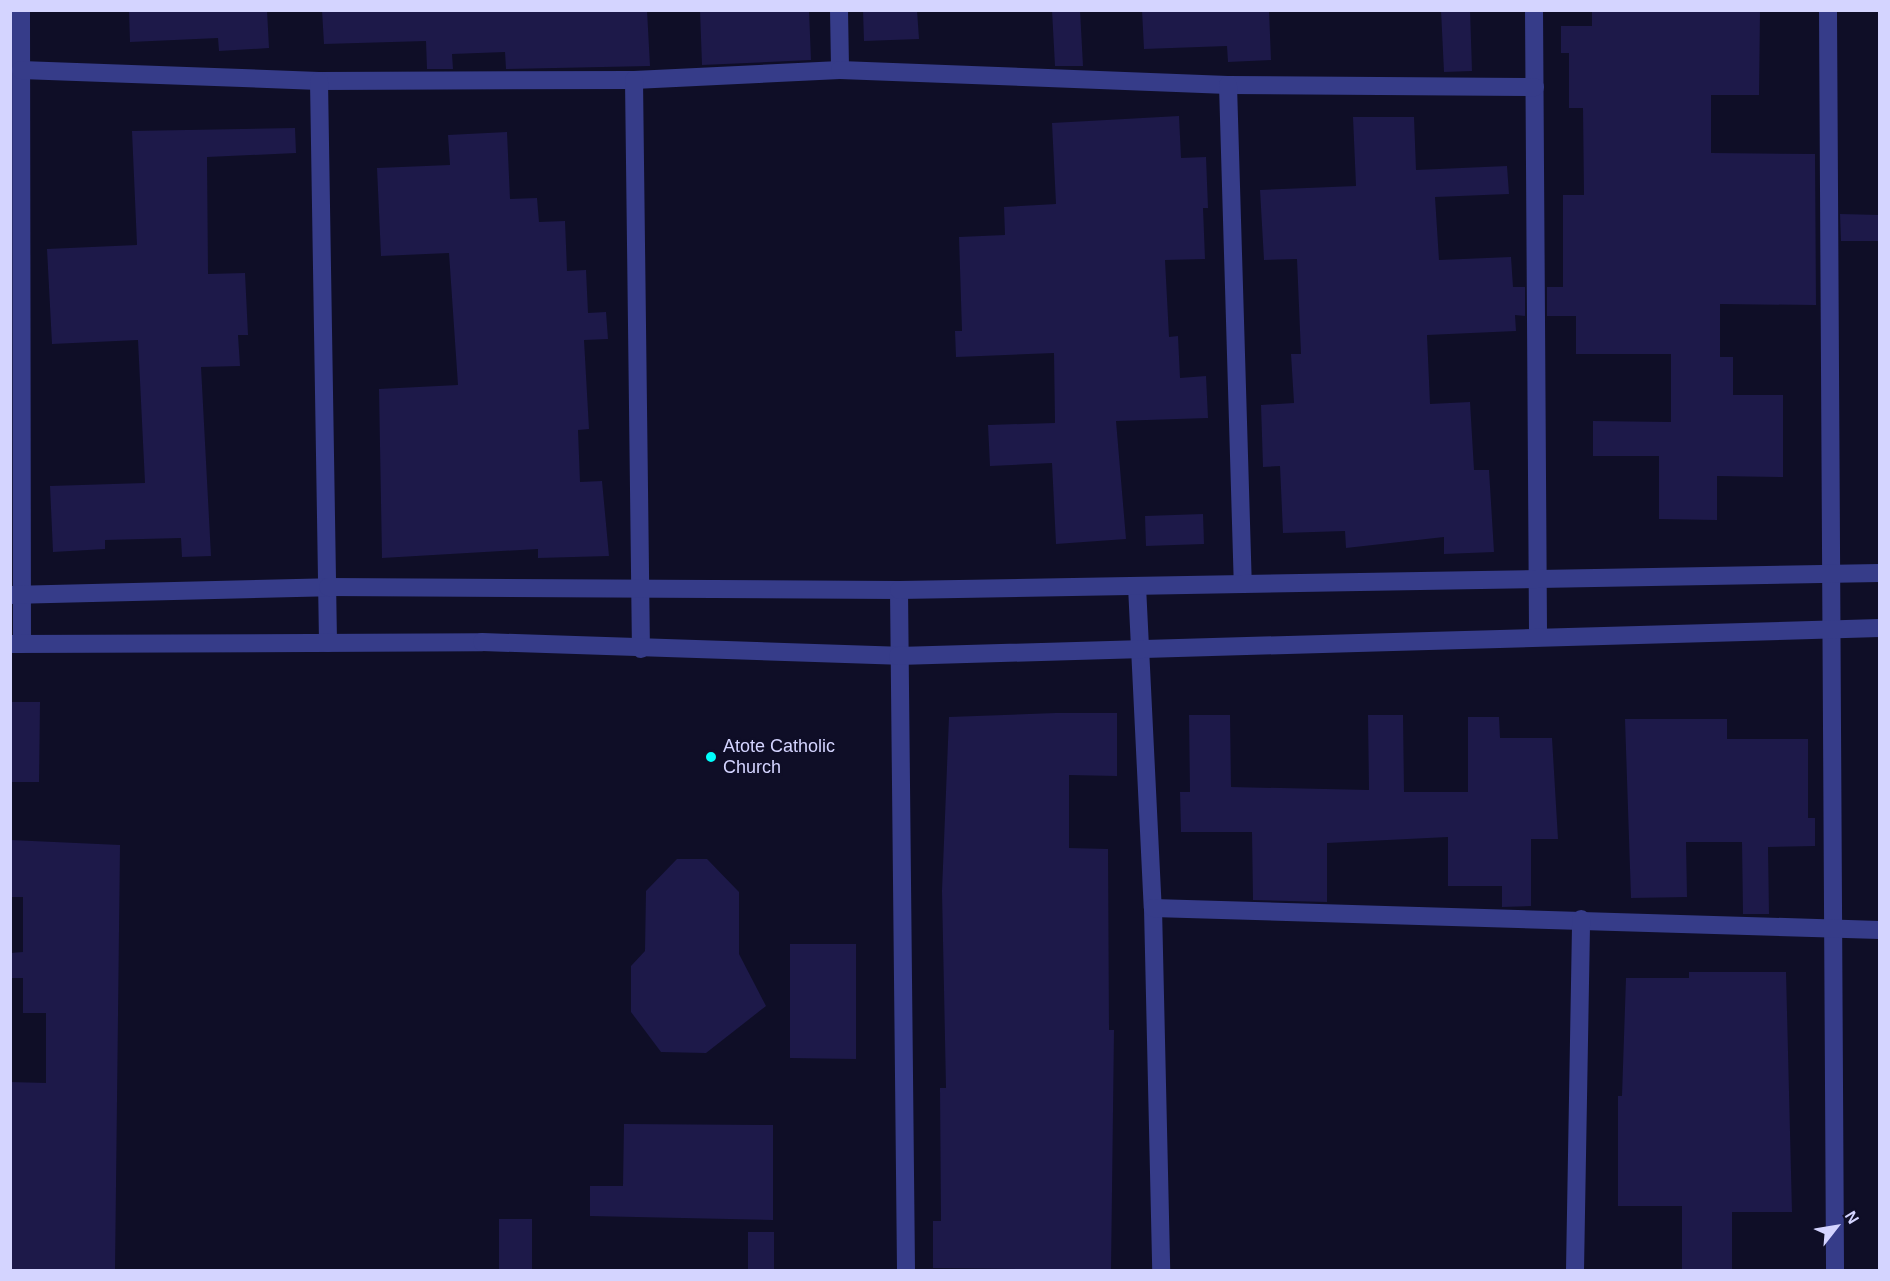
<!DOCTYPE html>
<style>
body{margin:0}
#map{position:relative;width:1890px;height:1281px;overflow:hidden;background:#0f0e27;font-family:Arial,sans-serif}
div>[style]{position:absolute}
.building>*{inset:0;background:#1d1949}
.street>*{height:18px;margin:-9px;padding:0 9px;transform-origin:9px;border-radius:9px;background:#363c89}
.dots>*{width:16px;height:16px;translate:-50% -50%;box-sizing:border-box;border:3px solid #0f0e27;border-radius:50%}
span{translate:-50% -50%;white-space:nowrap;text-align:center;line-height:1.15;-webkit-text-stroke:4.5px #0f0e27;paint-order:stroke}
.poi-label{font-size:18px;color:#d4d4ff}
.left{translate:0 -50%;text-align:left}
.frame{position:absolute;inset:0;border:12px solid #d4d4ff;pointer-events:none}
.north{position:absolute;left:1806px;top:1197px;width:60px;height:60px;-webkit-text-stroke:4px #0f0e27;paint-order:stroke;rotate:59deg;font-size:16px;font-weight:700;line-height:24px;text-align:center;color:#d4d4ff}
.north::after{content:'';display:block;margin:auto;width:21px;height:27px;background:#d4d4ff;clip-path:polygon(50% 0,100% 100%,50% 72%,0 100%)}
</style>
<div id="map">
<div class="building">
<i style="clip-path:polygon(129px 10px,267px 10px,269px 48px,219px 51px,218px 38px,130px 42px)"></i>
<i style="clip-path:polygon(322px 10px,647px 10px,650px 66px,506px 69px,505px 52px,452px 54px,453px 69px,427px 69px,426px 41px,324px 44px)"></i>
<i style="clip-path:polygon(700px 10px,809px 10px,811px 60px,702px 65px)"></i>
<i style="clip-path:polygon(863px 10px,917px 10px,919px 39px,864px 41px)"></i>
<i style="clip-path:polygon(1052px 10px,1080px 10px,1083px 66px,1055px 66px)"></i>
<i style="clip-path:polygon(1142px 10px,1269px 10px,1271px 60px,1228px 62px,1227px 46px,1144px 49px)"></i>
<i style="clip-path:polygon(1441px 10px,1470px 10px,1472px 71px,1444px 72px)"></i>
<i style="clip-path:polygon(1592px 10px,1760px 10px,1759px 95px,1711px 95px,1711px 153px,1815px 154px,1816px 305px,1720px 304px,1720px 357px,1733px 357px,1733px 395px,1783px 395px,1783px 477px,1717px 476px,1717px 520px,1659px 519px,1659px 456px,1593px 456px,1593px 421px,1671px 422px,1671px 354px,1576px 354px,1576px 316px,1547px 316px,1547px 287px,1563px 287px,1563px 195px,1584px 195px,1583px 108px,1569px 108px,1569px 53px,1561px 53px,1561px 26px,1592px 26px)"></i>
<i style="clip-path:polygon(1179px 116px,1181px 158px,1206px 157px,1208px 208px,1203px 208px,1205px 259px,1165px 260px,1169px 337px,1178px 336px,1180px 378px,1206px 376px,1208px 418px,1116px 421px,1126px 539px,1056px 544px,1052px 463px,990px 466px,988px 425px,1055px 423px,1054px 353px,956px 357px,955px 331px,962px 331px,959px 237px,1005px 235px,1004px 207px,1056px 204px,1052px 123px)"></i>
<i style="clip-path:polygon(1353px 117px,1414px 117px,1416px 170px,1507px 166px,1509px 194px,1435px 197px,1439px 260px,1511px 257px,1513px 287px,1525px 287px,1525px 316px,1515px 315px,1516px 331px,1427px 335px,1430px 404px,1470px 402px,1474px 470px,1489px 470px,1494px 552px,1444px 554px,1444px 537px,1346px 548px,1345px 531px,1283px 533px,1280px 466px,1263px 467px,1261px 405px,1294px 403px,1291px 354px,1301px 354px,1297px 259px,1264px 260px,1260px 190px,1356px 186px)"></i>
<i style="clip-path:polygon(295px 128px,296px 153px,207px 157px,208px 274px,245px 273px,248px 335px,238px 335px,240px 366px,201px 367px,211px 556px,182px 557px,181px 538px,105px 540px,105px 549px,53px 552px,50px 486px,145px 483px,138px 340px,52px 344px,47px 249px,137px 245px,132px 131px)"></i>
<i style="clip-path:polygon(507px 132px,510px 199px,537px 198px,539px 222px,565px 221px,567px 271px,586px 270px,588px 313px,606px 312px,608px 339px,584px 340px,589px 429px,578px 430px,580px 482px,602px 481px,609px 556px,538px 558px,538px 549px,382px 558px,379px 389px,458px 385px,449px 253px,381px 256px,377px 168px,450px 165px,448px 135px)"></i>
<i style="clip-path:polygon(1840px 214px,1880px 215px,1880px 241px,1841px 241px)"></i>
<i style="clip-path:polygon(1203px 514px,1204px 544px,1146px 546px,1145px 516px)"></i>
<i style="clip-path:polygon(10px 702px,40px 702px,39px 782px,10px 782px)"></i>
<i style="clip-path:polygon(1056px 713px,1117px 713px,1117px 776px,1069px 775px,1069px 848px,1108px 849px,1109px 1030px,1114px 1030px,1111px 1270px,933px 1268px,933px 1221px,941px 1221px,940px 1088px,946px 1088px,942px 891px,949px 717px)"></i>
<i style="clip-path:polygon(1189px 715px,1230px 715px,1231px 787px,1369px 790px,1368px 715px,1403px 715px,1404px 792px,1468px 792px,1468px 717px,1499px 717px,1500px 738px,1552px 738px,1558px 839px,1531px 839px,1531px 906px,1502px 907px,1502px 886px,1448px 886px,1448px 837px,1327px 843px,1327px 902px,1253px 900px,1252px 832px,1181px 832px,1180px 792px,1190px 792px)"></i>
<i style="clip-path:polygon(1625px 719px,1727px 719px,1727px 739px,1808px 739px,1808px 818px,1815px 818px,1815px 846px,1768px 847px,1769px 914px,1743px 914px,1742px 842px,1686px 842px,1687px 897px,1631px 898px)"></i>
<i style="clip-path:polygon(10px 840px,120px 845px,115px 1270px,10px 1270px,10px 1082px,46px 1083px,46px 1013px,23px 1013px,23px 978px,10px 978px,10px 953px,23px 952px,23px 897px,10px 897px)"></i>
<i style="clip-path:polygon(677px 859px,707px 859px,739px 892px,739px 954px,766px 1006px,706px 1053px,661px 1052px,631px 1012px,631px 966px,645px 951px,646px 891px)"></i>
<i style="clip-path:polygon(790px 944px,856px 944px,856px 1059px,790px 1058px)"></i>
<i style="clip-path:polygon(1689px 972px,1786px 972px,1792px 1212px,1732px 1212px,1732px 1270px,1682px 1270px,1682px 1206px,1618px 1206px,1618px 1096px,1622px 1096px,1626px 978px,1689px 978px)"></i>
<i style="clip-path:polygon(624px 1124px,773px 1125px,773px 1220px,590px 1216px,590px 1186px,623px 1186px)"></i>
<i style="clip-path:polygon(499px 1219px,532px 1219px,532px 1270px,499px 1270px)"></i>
<i style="clip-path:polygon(748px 1232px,774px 1232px,774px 1270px,748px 1270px)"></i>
</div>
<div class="street">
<i style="left:21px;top:10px;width:634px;rotate:89.91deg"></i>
<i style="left:839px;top:10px;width:60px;rotate:89deg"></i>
<i style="left:1534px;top:10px;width:626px;rotate:89.63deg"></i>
<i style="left:1828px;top:10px;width:1260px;rotate:89.68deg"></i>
<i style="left:21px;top:70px;width:298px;rotate:2.1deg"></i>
<i style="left:319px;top:81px;width:315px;rotate:-0.2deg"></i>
<i style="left:634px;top:80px;width:206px;rotate:-2.8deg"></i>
<i style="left:840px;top:70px;width:388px;rotate:2.2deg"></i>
<i style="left:1228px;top:85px;width:307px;rotate:0.4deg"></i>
<i style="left:634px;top:80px;width:569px;rotate:89.3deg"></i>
<i style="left:319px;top:81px;width:562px;rotate:89.08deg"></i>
<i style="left:1228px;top:85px;width:498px;rotate:88.3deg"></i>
<i style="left:1137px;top:586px;width:322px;rotate:87.2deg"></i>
<i style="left:1153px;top:908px;width:362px;rotate:88.7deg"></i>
<i style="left:899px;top:590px;width:680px;rotate:89.41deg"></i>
<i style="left:10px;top:595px;width:318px;rotate:-1.4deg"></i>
<i style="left:328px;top:587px;width:571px;rotate:0.3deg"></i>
<i style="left:899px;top:590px;width:981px;rotate:-0.99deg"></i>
<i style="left:10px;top:644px;width:472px;rotate:-0.2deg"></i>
<i style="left:482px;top:642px;width:416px;rotate:1.9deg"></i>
<i style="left:898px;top:656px;width:982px;rotate:-1.63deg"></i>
<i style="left:1153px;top:908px;width:727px;rotate:1.73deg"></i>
<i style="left:1575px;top:1270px;width:351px;rotate:-89deg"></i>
</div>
<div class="dots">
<i style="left:711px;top:757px;background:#00fffc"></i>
</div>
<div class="poi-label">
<span class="left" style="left:723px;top:757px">Atote Catholic<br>Church</span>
</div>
<div class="frame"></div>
<div class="north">N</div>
</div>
